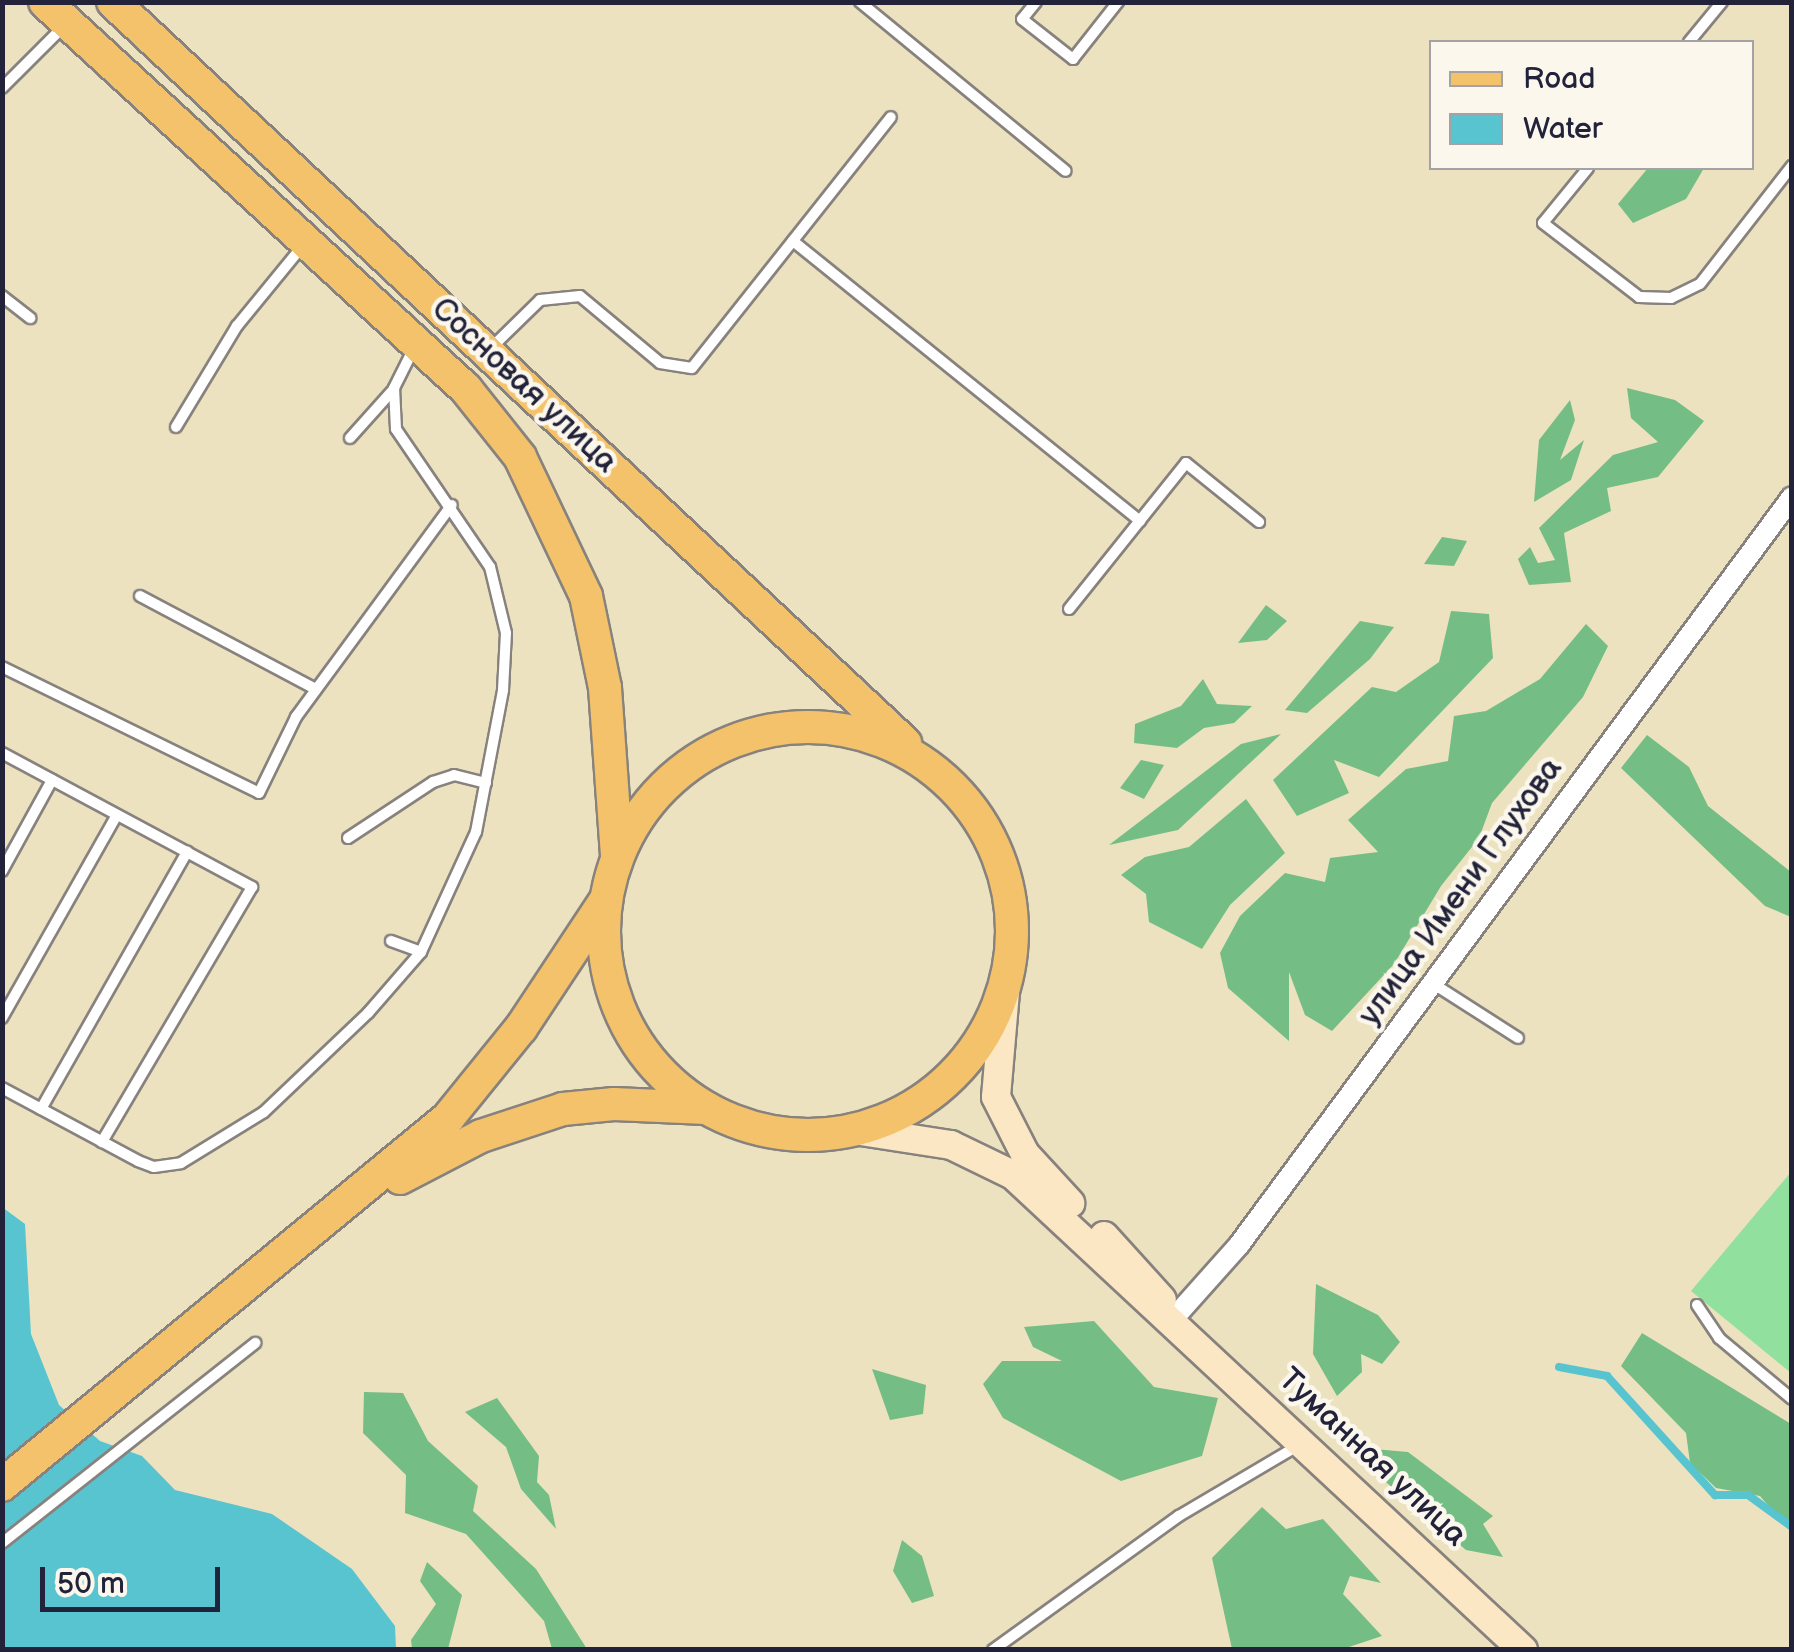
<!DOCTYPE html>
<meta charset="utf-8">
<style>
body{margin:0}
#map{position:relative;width:1794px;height:1652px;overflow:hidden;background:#ece2c0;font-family:"Balsamiq Sans",sans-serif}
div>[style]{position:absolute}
.green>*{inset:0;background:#91e09e}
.forest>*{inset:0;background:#74be85}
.water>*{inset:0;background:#58c4d0}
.stream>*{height:8px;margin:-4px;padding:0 4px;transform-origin:4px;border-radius:4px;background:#58c4d0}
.roads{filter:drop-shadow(2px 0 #87827e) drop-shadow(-2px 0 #87827e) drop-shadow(0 2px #87827e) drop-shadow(0 -2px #87827e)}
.lane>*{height:10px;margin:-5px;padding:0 5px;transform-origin:5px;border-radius:5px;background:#fff}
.street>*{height:20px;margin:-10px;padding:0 10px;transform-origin:10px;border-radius:10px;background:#fff}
.secondary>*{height:28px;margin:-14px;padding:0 14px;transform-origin:14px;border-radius:14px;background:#fbe7c3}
.primary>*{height:32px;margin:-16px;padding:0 16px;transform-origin:16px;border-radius:16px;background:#f4c26a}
.primary>.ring{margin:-16px;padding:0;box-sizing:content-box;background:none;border:32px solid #f4c26a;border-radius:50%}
span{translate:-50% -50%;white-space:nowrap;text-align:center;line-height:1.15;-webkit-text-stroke:9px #fbf7ec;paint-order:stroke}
.street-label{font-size:32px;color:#22223b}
.frame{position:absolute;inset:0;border:5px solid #22223b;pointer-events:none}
.legend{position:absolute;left:1429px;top:40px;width:325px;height:130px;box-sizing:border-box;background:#fbf7ec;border:2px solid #a4a2a5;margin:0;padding:12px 18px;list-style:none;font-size:30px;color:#22223b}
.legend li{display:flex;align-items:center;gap:20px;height:50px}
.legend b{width:50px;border:2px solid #a4a2a5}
.scale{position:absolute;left:40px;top:1567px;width:180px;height:45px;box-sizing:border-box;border:5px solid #22223b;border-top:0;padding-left:12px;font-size:30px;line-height:35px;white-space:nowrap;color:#22223b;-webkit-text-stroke:8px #fbf7ec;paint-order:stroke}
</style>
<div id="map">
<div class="green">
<i style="clip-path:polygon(1791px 1172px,1791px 1373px,1691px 1291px)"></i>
</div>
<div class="forest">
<i style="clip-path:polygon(1648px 168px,1704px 168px,1686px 199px,1633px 223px,1618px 204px)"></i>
<i style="clip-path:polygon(1627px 388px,1675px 400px,1704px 421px,1658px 477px,1607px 488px,1611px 511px,1564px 533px,1571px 582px,1529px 585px,1518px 559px,1530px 547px,1538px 563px,1555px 560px,1539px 528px,1613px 455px,1658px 442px,1631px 418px)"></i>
<i style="clip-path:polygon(1570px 400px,1575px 420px,1560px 460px,1584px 440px,1571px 480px,1534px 502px,1539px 440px)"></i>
<i style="clip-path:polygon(1442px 537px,1467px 541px,1454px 566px,1424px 564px)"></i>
<i style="clip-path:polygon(1266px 605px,1287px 621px,1267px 640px,1238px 643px)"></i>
<i style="clip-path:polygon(1451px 611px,1489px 614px,1493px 658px,1379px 777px,1334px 760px,1349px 793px,1297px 816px,1273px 780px,1372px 687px,1396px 692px,1439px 662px)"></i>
<i style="clip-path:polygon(1360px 621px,1394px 627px,1370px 659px,1307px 713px,1285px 710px)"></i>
<i style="clip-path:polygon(1586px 624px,1608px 646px,1583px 697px,1492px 803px,1479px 838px,1441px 886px,1394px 964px,1332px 1031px,1305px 1015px,1289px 972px,1289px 1041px,1228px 988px,1220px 953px,1240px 916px,1285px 873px,1325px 882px,1330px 858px,1378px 852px,1348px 820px,1406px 769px,1448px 761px,1454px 716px,1486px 711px,1540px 679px)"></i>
<i style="clip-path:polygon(1203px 679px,1217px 704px,1252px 706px,1234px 723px,1204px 728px,1177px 748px,1134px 743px,1135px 724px,1181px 706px)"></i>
<i style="clip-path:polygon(1281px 734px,1178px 830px,1109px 845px,1241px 744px)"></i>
<i style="clip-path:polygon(1647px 735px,1689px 767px,1708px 806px,1791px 872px,1791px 917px,1765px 906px,1621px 768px)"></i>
<i style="clip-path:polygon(1141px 760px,1164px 765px,1144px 799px,1120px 788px)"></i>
<i style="clip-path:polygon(1246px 799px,1285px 853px,1230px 905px,1202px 949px,1149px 922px,1146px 894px,1121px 875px,1145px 857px,1189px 847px)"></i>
<i style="clip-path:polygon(1316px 1284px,1378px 1315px,1400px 1342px,1382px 1364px,1361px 1354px,1362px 1372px,1337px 1396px,1313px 1354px)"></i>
<i style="clip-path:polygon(1094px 1321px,1154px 1387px,1218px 1398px,1202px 1456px,1121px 1481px,1003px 1418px,983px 1384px,1002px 1361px,1062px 1361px,1033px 1347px,1024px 1327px)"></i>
<i style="clip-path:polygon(1642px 1333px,1791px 1424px,1791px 1532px,1760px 1496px,1716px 1488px,1690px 1463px,1686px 1433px,1621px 1366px)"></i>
<i style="clip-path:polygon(872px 1369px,926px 1385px,923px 1414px,890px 1420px)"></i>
<i style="clip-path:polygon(364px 1392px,403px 1393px,428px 1441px,478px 1486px,473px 1511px,536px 1569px,587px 1649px,552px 1649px,544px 1621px,466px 1534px,405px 1513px,406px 1475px,363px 1433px)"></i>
<i style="clip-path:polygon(497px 1398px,539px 1456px,537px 1482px,549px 1495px,556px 1529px,521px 1489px,506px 1447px,465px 1412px)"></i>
<i style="clip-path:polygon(1374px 1449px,1408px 1452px,1493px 1516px,1483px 1524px,1503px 1557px,1466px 1550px,1381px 1478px)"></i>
<i style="clip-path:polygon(1262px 1507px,1286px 1529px,1323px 1519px,1381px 1583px,1350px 1576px,1343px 1594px,1382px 1636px,1343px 1649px,1232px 1649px,1212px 1558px)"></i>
<i style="clip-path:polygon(902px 1540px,922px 1556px,934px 1596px,912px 1603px,893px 1571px)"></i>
<i style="clip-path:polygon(427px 1562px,462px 1595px,448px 1649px,412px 1649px,411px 1640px,436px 1604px,420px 1581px)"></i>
</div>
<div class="water">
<i style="clip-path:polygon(2px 1207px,25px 1224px,31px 1334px,59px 1405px,100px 1441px,142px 1456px,175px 1490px,272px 1514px,352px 1569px,395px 1626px,396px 1649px,3px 1649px)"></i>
</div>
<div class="stream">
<i style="left:1559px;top:1367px;width:49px;rotate:10.6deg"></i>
<i style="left:1607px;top:1376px;width:161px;rotate:47.8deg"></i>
<i style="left:1715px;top:1495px;width:33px"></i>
<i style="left:1748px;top:1495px;width:54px;rotate:36deg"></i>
</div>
<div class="roads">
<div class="lane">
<i style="left:860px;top:2px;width:266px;rotate:39.4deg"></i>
<i style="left:1036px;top:2px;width:22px;rotate:129deg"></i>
<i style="left:1022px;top:19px;width:65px;rotate:38.1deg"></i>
<i style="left:1073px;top:59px;width:73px;rotate:-51.7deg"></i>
<i style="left:1689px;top:42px;width:52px;rotate:-50.5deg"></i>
<i style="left:2px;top:88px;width:91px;rotate:-45deg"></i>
<i style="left:1588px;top:168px;width:71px;rotate:129.3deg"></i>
<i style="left:1543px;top:223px;width:121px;rotate:37.6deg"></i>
<i style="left:1639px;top:297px;width:32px;rotate:2deg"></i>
<i style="left:1671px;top:298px;width:32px;rotate:-26deg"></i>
<i style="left:1700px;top:284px;width:150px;rotate:-52.1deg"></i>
<i style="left:793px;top:241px;width:446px;rotate:38.9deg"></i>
<i style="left:2px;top:296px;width:36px;rotate:38deg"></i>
<i style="left:489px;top:350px;width:71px;rotate:-44.4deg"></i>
<i style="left:540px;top:300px;width:40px;rotate:-5.7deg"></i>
<i style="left:580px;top:296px;width:104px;rotate:39.9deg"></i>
<i style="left:660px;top:363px;width:32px;rotate:9deg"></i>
<i style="left:692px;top:368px;width:320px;rotate:-51.6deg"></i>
<i style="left:176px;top:427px;width:118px;rotate:-58.9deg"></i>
<i style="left:237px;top:326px;width:106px;rotate:-50.7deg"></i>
<i style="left:350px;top:438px;width:66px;rotate:-48.1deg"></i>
<i style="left:140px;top:596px;width:199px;rotate:27.9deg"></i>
<i style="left:1069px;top:609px;width:187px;rotate:-51.3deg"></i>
<i style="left:1186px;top:463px;width:94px;rotate:38.9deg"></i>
<i style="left:2px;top:667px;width:286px;rotate:26.1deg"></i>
<i style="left:259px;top:793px;width:85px;rotate:-64deg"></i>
<i style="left:296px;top:717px;width:263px;rotate:-53.7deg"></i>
<i style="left:2px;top:753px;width:284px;rotate:28.2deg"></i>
<i style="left:252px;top:887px;width:296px;rotate:120.5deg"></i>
<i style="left:348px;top:838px;width:102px;rotate:-33.4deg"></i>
<i style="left:433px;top:782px;width:22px;rotate:-18deg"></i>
<i style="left:454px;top:775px;width:33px;rotate:14deg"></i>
<i style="left:2px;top:871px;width:104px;rotate:-61.2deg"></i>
<i style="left:391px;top:941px;width:32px;rotate:20deg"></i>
<i style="left:1432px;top:983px;width:102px;rotate:32.6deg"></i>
<i style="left:2px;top:1018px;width:233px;rotate:-60.5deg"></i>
<i style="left:2px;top:1088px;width:154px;rotate:28.2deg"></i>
<i style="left:138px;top:1161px;width:17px;rotate:21deg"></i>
<i style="left:154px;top:1167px;width:27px;rotate:-8deg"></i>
<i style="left:181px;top:1163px;width:97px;rotate:-31.6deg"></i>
<i style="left:264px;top:1112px;width:144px;rotate:-43.6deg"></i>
<i style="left:368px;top:1013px;width:81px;rotate:-49deg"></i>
<i style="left:421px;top:952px;width:132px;rotate:-65.4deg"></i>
<i style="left:476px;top:832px;width:145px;rotate:-79.2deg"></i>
<i style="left:503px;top:690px;width:57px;rotate:-87deg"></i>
<i style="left:506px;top:633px;width:68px;rotate:-103.6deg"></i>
<i style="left:490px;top:567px;width:167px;rotate:-124.3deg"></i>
<i style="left:396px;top:429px;width:41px;rotate:-92.8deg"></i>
<i style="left:394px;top:388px;width:45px;rotate:-63.4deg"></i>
<i style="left:41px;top:1109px;width:296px;rotate:-60.4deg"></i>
<i style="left:1697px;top:1305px;width:40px;rotate:56deg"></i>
<i style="left:1719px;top:1338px;width:95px;rotate:39.9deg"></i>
<i style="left:2px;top:1543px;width:323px;rotate:-38.3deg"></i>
<i style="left:993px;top:1650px;width:229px;rotate:-35.8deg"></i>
<i style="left:1179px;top:1516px;width:139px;rotate:-30.6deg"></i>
</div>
<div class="street">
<i style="left:1174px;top:1318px;width:98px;rotate:-48.3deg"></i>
<i style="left:1239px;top:1245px;width:930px;rotate:-53.52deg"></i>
</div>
<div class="secondary">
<i style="left:1006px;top:980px;width:117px;rotate:94.9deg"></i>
<i style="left:996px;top:1097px;width:64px;rotate:63deg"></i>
<i style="left:1025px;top:1154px;width:67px;rotate:47.4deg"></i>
<i style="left:854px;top:1130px;width:98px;rotate:8.8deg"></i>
<i style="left:951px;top:1145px;width:69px;rotate:25.8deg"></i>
<i style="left:1013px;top:1175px;width:697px;rotate:42.96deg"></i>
<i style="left:1104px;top:1236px;width:86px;rotate:47.8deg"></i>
</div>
<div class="primary">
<i style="left:45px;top:2px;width:572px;rotate:42.59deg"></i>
<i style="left:466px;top:389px;width:87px;rotate:51.5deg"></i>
<i style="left:520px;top:457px;width:154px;rotate:64.6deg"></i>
<i style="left:586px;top:596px;width:94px;rotate:78.3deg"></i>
<i style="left:605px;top:688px;width:169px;rotate:85.9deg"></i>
<i style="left:113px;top:2px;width:1085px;rotate:43.09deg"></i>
<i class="ring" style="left:604px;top:727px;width:376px;height:376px"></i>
<i style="left:400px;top:1178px;width:91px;rotate:-27.4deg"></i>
<i style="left:481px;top:1136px;width:86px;rotate:-18.2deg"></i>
<i style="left:563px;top:1109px;width:51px;rotate:-5.6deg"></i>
<i style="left:614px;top:1104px;width:92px;rotate:2.5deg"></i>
<i style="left:2px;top:1485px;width:578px;rotate:-39.45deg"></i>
<i style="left:448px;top:1118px;width:116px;rotate:-51deg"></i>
<i style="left:521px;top:1028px;width:152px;rotate:-56.5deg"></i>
</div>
</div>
<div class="street-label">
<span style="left:524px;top:386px;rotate:43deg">Сосновая улица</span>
<span style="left:1461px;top:892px;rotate:-54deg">улица Имени Глухова</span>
<span style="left:1372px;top:1458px;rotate:43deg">Туманная улица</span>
</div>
<div class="frame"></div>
<ul class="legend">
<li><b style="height:12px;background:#f4c26a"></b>Road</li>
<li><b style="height:28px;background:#58c4d0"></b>Water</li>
</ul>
<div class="scale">50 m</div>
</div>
